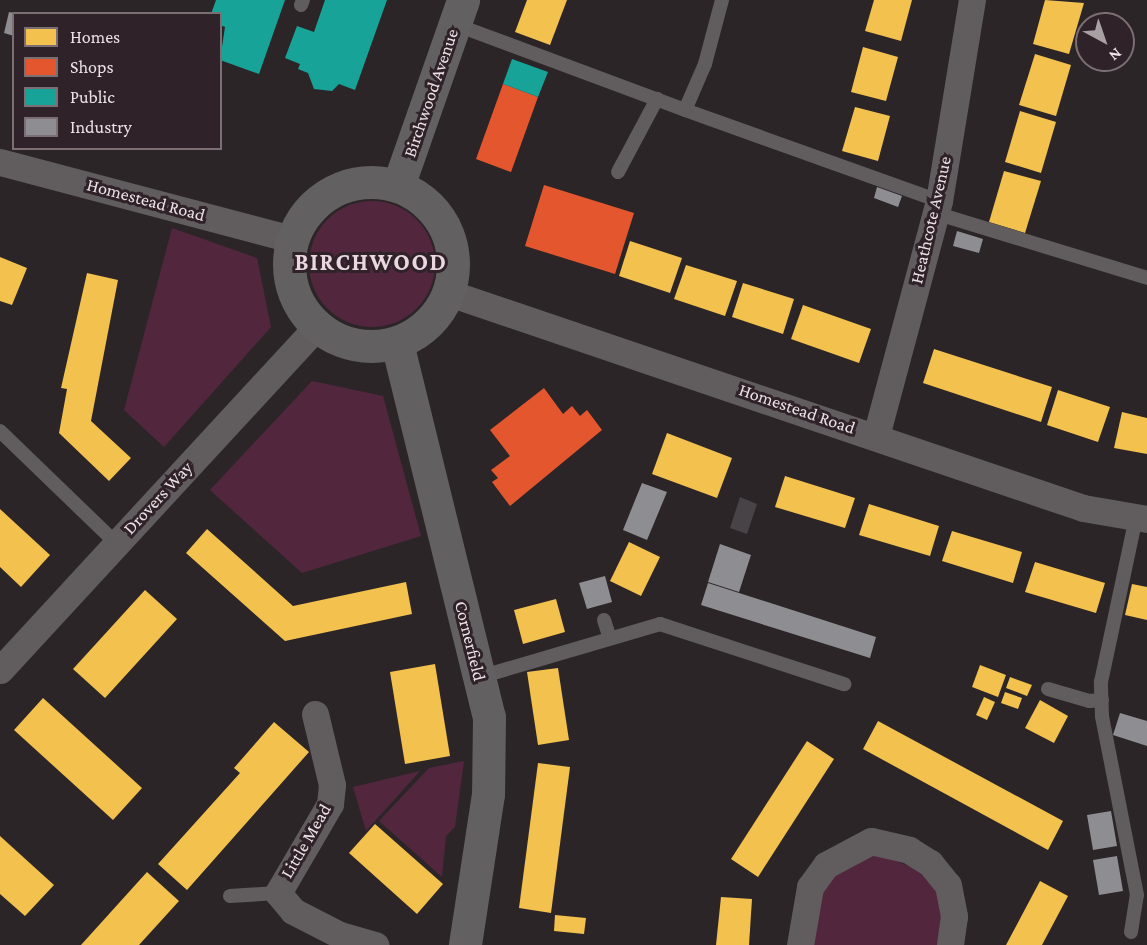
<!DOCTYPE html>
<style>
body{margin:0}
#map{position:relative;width:1147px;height:945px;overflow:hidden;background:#2c2528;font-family:"Crimson Pro",serif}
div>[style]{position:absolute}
.green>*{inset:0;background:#52273e}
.round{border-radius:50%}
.homes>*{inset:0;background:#f2c14e}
.shops>*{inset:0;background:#e4572e}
.public>*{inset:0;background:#17a398}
.industry>*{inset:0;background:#8d8d92}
.building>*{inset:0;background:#484346}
.lane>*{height:14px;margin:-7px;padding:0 7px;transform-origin:7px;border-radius:7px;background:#615c5e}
.street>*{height:27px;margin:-13.5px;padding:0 13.5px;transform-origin:13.5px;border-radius:13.5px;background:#615c5e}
.secondary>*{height:33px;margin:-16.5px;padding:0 16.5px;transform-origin:16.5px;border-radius:16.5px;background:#636061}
.secondary>.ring{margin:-16.5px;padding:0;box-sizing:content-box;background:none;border:33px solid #636061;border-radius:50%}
span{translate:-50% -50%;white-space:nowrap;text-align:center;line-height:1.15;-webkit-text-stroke:6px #2f2228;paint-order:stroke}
.street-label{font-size:18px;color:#ece2e6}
.district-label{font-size:24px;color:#ead7e0;font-weight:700;letter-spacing:1.5px}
.legend{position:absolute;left:12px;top:12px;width:210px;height:138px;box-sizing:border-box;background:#2f2228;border:2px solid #7b6f74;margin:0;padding:8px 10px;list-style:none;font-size:18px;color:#ece2e6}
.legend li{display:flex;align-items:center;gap:12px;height:30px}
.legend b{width:30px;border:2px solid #7b6f74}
.north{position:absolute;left:1075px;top:12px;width:60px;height:60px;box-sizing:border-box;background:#2f2228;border:2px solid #7b6f74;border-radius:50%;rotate:140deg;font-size:16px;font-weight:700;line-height:24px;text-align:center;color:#ece2e6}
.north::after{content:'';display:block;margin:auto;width:21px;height:27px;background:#a9a0a4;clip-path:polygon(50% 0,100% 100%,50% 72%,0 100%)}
</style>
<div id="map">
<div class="green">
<i class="round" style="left:309px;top:201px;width:126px;height:126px"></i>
<i style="clip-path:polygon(172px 228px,257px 258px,271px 327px,164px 447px,124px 410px)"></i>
<i style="clip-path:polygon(312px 381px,383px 396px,421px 536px,302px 573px,210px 490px)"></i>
<i style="clip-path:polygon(464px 761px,455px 827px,446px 836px,442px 877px,379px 821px,429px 768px)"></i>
<i style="clip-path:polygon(420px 771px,366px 831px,353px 787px)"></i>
<i style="clip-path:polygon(877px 854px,923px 871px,937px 891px,942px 919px,937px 945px,812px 945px,815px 900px,830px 875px,848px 860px)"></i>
</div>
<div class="homes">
<i style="clip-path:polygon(527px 0,567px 0,550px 45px,515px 32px)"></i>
<i style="clip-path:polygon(874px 0,912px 0,901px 41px,865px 31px)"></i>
<i style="clip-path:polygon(1045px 0,1084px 3px,1069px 54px,1033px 44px)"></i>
<i style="clip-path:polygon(863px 47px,898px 57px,886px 101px,851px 92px)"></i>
<i style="clip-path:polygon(1035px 54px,1071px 65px,1056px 116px,1019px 105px)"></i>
<i style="clip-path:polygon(855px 107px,890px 116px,878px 161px,842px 151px)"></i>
<i style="clip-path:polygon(1020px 111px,1056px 122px,1041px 173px,1005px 162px)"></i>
<i style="clip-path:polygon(1004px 171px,1041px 181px,1025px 233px,989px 222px)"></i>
<i style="clip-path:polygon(630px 241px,682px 258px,670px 293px,619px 276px)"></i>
<i style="clip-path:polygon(0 257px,27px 268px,12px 305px,0 301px)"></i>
<i style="clip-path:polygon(686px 265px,737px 281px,725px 316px,674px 299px)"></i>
<i style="clip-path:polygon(87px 273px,118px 280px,91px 421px,131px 458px,109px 481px,59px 433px,67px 389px,61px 388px)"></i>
<i style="clip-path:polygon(743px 283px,794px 299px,783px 334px,732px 317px)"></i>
<i style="clip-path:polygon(803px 305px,871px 329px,859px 363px,791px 339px)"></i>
<i style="clip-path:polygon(934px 349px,1052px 387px,1041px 422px,923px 383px)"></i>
<i style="clip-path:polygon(1058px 390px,1110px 407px,1098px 442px,1047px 425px)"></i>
<i style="clip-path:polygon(1122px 412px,1147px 418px,1147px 454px,1114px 448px)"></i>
<i style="clip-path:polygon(667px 433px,732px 458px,717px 498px,652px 474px)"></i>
<i style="clip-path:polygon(785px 476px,855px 498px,845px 528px,775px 507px)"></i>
<i style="clip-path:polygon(869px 504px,939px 526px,930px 556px,859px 535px)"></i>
<i style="clip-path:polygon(0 509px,50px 555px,21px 587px,0 567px)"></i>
<i style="clip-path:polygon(207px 529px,293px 606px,406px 582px,412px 614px,285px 641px,186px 553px)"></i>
<i style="clip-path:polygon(952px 531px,1022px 552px,1013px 583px,942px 561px)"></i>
<i style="clip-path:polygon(629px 542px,660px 557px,641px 596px,610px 581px)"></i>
<i style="clip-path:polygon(1035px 562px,1105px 583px,1096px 613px,1025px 592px)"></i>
<i style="clip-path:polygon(1132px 584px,1147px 587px,1147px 620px,1125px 615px)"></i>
<i style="clip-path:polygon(145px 590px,177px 619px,105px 698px,73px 669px)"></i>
<i style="clip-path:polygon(556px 599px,565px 632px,523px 644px,514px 610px)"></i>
<i style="clip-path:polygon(435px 664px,450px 756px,405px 764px,390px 672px)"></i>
<i style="clip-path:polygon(980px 665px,1006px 675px,998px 697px,972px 687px)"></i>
<i style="clip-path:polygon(558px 668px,569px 740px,538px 745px,527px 672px)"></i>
<i style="clip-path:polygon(1010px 677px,1032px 685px,1027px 696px,1006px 688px)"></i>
<i style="clip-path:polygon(1005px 692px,1022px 698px,1018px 709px,1001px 703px)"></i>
<i style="clip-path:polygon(984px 697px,995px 702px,987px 720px,976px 715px)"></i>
<i style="clip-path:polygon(43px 698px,142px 788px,113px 820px,14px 730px)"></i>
<i style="clip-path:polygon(1040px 700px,1068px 716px,1054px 743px,1025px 728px)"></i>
<i style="clip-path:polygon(878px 721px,1063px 821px,1048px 850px,863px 749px)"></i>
<i style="clip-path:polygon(274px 722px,309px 752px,187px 890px,158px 864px,240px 773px,234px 768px)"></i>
<i style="clip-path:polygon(807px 741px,834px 759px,758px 877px,731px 859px)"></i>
<i style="clip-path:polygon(538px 763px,570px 767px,551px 913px,519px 908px)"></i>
<i style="clip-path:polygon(375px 824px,443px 884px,417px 914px,349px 853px)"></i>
<i style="clip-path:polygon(0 836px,54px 885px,25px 916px,0 894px)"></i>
<i style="clip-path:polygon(147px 872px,179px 901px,139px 945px,81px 945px)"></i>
<i style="clip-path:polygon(1040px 881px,1068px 896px,1042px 945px,1006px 945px)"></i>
<i style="clip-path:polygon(721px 897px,752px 899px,749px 945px,716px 945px)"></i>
<i style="clip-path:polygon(555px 915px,586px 918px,584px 934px,554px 931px)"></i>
</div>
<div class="shops">
<i style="clip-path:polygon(503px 84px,538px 97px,511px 172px,476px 159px)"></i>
<i style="clip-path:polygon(544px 185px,634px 213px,615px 274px,525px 246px)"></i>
<i style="clip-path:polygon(544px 388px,563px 414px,572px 406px,580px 416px,587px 410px,602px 430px,510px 506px,492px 482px,498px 478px,491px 470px,510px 456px,490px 430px)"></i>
</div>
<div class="public">
<i style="clip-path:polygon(216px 0,285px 0,259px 74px,220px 60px,225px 27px,220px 25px,220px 14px,211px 14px)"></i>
<i style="clip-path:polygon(325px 0,387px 0,355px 90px,339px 84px,332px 91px,314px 89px,308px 73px,298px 69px,300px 64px,285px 58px,297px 26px,314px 32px)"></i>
<i style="clip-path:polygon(512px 59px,548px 72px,538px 97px,503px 84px)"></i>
</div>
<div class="industry">
<i style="clip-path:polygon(9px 12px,14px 13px,14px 36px,4px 33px)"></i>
<i style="clip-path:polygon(877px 187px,902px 196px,898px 207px,874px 198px)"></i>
<i style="clip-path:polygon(957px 231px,983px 239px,979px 253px,953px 246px)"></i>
<i style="clip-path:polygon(642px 483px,667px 492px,647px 540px,623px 530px)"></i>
<i style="clip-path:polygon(720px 544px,751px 555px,739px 592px,708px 582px)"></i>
<i style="clip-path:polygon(605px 576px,612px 602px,587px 609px,579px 583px)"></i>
<i style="clip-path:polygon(708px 583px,876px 637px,870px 658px,701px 605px)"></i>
<i style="clip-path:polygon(1120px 713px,1147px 721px,1147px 746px,1113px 735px)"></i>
<i style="clip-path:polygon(1111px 811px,1117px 846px,1093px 850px,1087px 815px)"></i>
<i style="clip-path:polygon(1117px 856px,1123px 891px,1099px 895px,1093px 860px)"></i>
</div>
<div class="building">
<i style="clip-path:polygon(740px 497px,757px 504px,747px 534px,730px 528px)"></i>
</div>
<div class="lane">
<i style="left:722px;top:0;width:66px;rotate:104.9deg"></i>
<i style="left:705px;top:64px;width:50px;rotate:113.5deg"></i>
<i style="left:685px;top:110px;width:270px;rotate:19.7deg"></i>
<i style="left:301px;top:5px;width:5px;rotate:-68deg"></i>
<i style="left:454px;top:24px;width:246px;rotate:20.4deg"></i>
<i style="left:618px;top:172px;width:83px;rotate:-61.9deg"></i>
<i style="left:935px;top:213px;width:222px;rotate:17deg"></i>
<i style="left:0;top:431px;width:163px;rotate:44deg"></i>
<i style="left:604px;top:620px;width:19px;rotate:72deg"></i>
<i style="left:480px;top:677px;width:188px;rotate:-16.4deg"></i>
<i style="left:660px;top:624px;width:194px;rotate:18.1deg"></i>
<i style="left:1048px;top:689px;width:43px;rotate:16.3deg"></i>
<i style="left:1089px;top:701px;width:13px;rotate:-4deg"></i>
<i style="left:230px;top:896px;width:48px;rotate:-3.6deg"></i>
<i style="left:1131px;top:932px;width:37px;rotate:-81deg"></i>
<i style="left:1137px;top:895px;width:182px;rotate:-101.1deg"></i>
<i style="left:1102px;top:716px;width:34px;rotate:-92deg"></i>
<i style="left:1101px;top:682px;width:169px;rotate:-78deg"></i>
</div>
<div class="street">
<i style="left:0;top:162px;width:302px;rotate:14.8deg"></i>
<i style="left:449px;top:293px;width:669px;rotate:18.73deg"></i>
<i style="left:1083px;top:508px;width:65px;rotate:9.8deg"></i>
<i style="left:876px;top:436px;width:243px;rotate:-75deg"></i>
<i style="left:939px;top:201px;width:204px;rotate:-80.7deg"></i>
<i style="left:0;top:670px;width:467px;rotate:-47.3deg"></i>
<i style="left:315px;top:714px;width:73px;rotate:76.5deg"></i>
<i style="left:332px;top:785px;width:19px;rotate:96deg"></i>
<i style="left:330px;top:804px;width:103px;rotate:120.3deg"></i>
<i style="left:278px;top:893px;width:23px;rotate:50deg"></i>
<i style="left:293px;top:911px;width:53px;rotate:27.1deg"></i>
<i style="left:340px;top:935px;width:37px;rotate:16deg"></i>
<i style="left:800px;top:945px;width:59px;rotate:-80.2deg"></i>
<i style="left:810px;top:887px;width:27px;rotate:-54deg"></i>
<i style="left:826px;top:865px;width:51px;rotate:-28.1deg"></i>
<i style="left:871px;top:841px;width:39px;rotate:13deg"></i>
<i style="left:909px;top:850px;width:25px;rotate:32deg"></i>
<i style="left:930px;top:863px;width:28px;rotate:51deg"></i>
<i style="left:948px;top:885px;width:32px;rotate:79deg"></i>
<i style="left:954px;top:916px;width:29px;rotate:98deg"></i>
</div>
<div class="secondary">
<i class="ring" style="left:289px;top:182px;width:131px;height:131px"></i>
<i style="left:398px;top:186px;width:197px;rotate:-70.7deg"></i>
<i style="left:397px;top:343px;width:385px;rotate:76.2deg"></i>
<i style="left:489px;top:717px;width:77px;rotate:90.7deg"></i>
<i style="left:488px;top:794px;width:153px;rotate:98.7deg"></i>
</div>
<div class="street-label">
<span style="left:431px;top:93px;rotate:-71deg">Birchwood Avenue</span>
<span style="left:146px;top:200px;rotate:15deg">Homestead Road</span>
<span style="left:931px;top:220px;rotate:-77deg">Heathcote Avenue</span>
<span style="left:797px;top:409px;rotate:19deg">Homestead Road</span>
<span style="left:158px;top:498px;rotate:-47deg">Drovers Way</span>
<span style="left:470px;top:641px;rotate:76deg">Cornerfield</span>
<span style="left:306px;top:841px;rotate:-60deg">Little Mead</span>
</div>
<div class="district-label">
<span style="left:371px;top:262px">BIRCHWOOD</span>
</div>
<ul class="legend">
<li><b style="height:16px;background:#f2c14e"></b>Homes</li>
<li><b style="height:16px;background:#e4572e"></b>Shops</li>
<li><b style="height:16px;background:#17a398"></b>Public</li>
<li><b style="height:16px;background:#8d8d92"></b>Industry</li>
</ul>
<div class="north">N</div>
</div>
